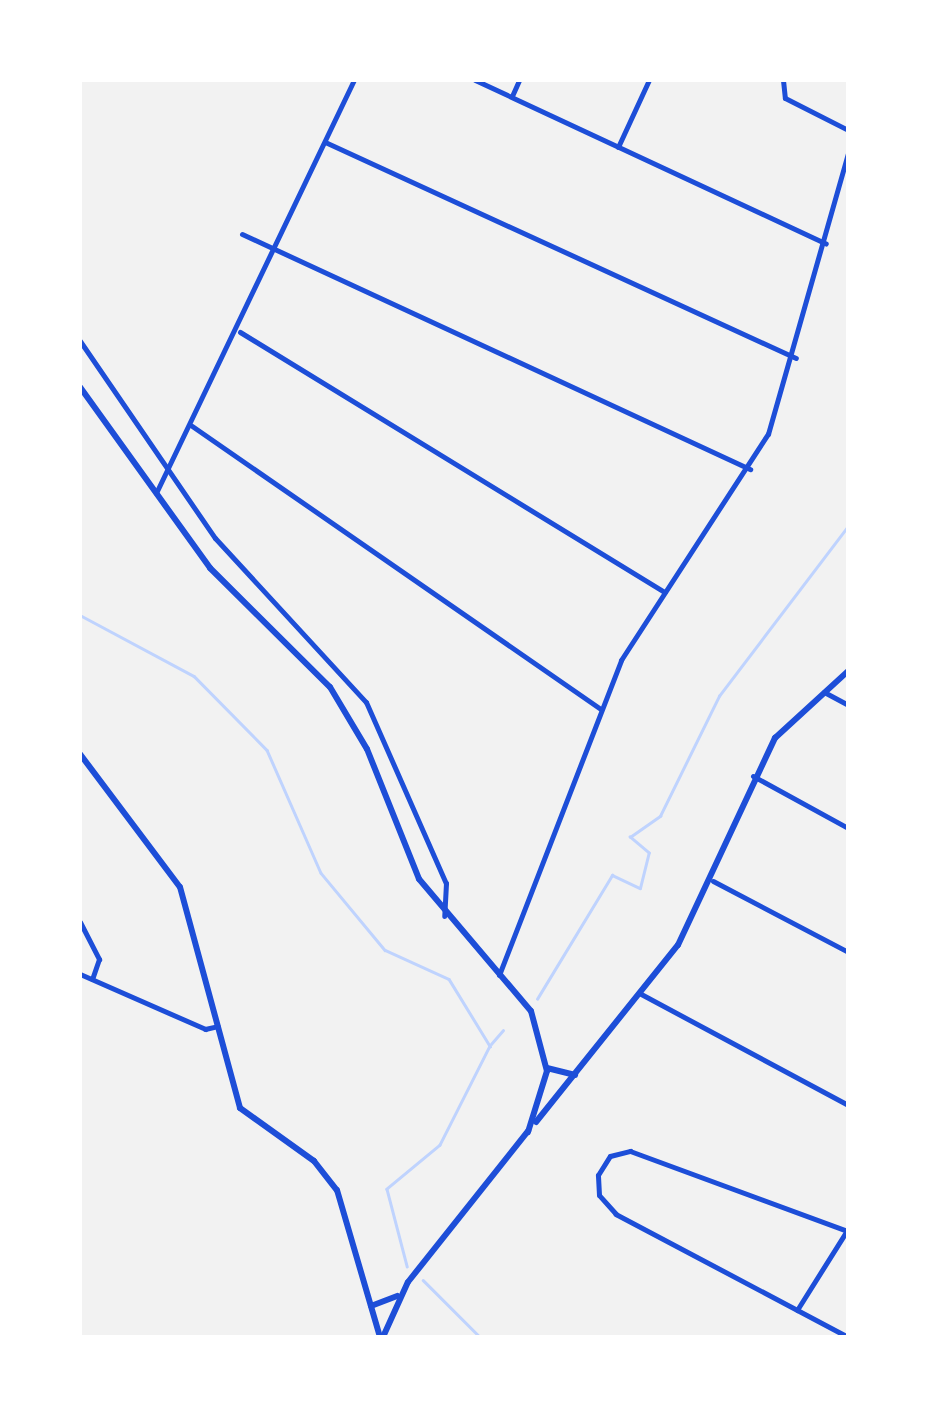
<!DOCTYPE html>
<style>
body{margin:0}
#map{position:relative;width:928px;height:1417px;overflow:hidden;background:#f2f2f2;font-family:"Archivo Narrow",sans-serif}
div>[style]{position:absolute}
.stream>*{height:2.5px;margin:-1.25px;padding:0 1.25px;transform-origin:1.25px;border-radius:1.25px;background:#bfd3fe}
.minor>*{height:5px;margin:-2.5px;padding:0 2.5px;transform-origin:2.5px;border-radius:2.5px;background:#1d4ed8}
.tertiary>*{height:6px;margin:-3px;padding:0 3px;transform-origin:3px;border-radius:3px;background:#1d4ed8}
span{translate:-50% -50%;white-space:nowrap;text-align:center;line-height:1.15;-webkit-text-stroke:8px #fff;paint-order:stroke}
.frame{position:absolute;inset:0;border:82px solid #fff;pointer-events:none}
</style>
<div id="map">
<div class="stream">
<i style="left:80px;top:615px;width:129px;rotate:28.2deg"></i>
<i style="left:194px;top:676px;width:104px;rotate:45.4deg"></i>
<i style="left:267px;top:750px;width:134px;rotate:66.3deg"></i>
<i style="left:321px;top:873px;width:100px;rotate:50.3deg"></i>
<i style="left:385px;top:950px;width:70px;rotate:24.4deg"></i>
<i style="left:449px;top:979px;width:79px;rotate:58.5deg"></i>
<i style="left:490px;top:1046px;width:111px;rotate:116.8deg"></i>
<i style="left:440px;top:1145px;width:69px;rotate:140.3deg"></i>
<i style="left:387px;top:1189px;width:80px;rotate:75.4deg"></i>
<i style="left:537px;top:999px;width:145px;rotate:-58.8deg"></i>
<i style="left:612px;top:875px;width:31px;rotate:25deg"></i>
<i style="left:640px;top:888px;width:36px;rotate:-76deg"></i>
<i style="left:649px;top:853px;width:25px;rotate:-140deg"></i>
<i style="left:630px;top:837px;width:37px;rotate:-35deg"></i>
<i style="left:660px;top:816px;width:134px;rotate:-63.8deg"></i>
<i style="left:719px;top:696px;width:213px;rotate:-52.8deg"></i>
<i style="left:491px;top:1044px;width:18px;rotate:-49deg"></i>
<i style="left:423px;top:1280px;width:81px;rotate:45deg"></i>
</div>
<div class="minor">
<i style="left:475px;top:80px;width:387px;rotate:25deg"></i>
<i style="left:783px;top:80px;width:18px;rotate:84deg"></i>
<i style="left:785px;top:98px;width:71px;rotate:26.9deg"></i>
<i style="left:512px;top:96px;width:17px;rotate:-66deg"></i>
<i style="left:325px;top:142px;width:518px;rotate:24.64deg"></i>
<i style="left:618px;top:147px;width:74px;rotate:-65.2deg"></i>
<i style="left:242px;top:234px;width:560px;rotate:24.83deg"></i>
<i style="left:240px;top:332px;width:498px;rotate:31.5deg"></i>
<i style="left:80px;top:341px;width:239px;rotate:55.6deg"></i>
<i style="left:215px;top:538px;width:223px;rotate:47.4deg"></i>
<i style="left:366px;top:702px;width:198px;rotate:66.2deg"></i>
<i style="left:446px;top:883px;width:33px;rotate:93deg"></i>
<i style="left:192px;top:426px;width:497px;rotate:34.7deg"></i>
<i style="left:156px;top:493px;width:458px;rotate:-64.4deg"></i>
<i style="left:824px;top:692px;width:27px;rotate:28deg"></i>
<i style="left:753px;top:776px;width:108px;rotate:28.7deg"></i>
<i style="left:713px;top:881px;width:153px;rotate:27.7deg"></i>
<i style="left:80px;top:922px;width:42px;rotate:62.8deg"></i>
<i style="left:99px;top:959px;width:21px;rotate:109deg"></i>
<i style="left:80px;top:974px;width:137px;rotate:23.7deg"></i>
<i style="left:205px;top:1029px;width:13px;rotate:-13deg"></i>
<i style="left:499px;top:975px;width:338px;rotate:-68.8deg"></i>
<i style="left:621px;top:660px;width:270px;rotate:-57deg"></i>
<i style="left:768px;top:434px;width:292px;rotate:-74.1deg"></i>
<i style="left:641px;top:994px;width:235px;rotate:28.2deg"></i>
<i style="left:797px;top:1310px;width:92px;rotate:-57.9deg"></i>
<i style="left:848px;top:1337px;width:263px;rotate:-152.1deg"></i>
<i style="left:616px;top:1214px;width:25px;rotate:-132deg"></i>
<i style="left:599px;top:1195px;width:20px;rotate:-93deg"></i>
<i style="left:598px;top:1175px;width:22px;rotate:-58deg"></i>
<i style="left:610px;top:1156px;width:21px;rotate:-14deg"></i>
<i style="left:630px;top:1151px;width:232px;rotate:20.2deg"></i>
</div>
<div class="tertiary">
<i style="left:80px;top:387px;width:223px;rotate:54.3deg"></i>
<i style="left:210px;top:568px;width:169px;rotate:44.8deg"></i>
<i style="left:330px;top:687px;width:72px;rotate:59.2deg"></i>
<i style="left:367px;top:749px;width:140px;rotate:68.2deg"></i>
<i style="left:419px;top:879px;width:173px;rotate:49.7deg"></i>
<i style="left:531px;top:1011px;width:62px;rotate:75.1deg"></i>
<i style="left:547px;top:1071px;width:64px;rotate:107.3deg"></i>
<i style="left:80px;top:754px;width:166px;rotate:53.1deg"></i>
<i style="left:180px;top:887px;width:229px;rotate:74.8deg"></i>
<i style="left:240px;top:1108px;width:91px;rotate:35.6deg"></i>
<i style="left:314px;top:1161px;width:37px;rotate:52deg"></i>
<i style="left:337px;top:1190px;width:153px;rotate:73.7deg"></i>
<i style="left:547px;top:1068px;width:29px;rotate:14deg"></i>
<i style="left:536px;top:1122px;width:227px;rotate:-51.3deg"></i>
<i style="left:678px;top:945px;width:229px;rotate:-64.9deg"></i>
<i style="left:775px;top:738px;width:99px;rotate:-42.5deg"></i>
<i style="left:371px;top:1306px;width:28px;rotate:-21deg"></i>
<i style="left:383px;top:1337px;width:60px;rotate:-65.6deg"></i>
<i style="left:408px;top:1282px;width:193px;rotate:-51.5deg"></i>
</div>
<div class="frame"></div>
</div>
